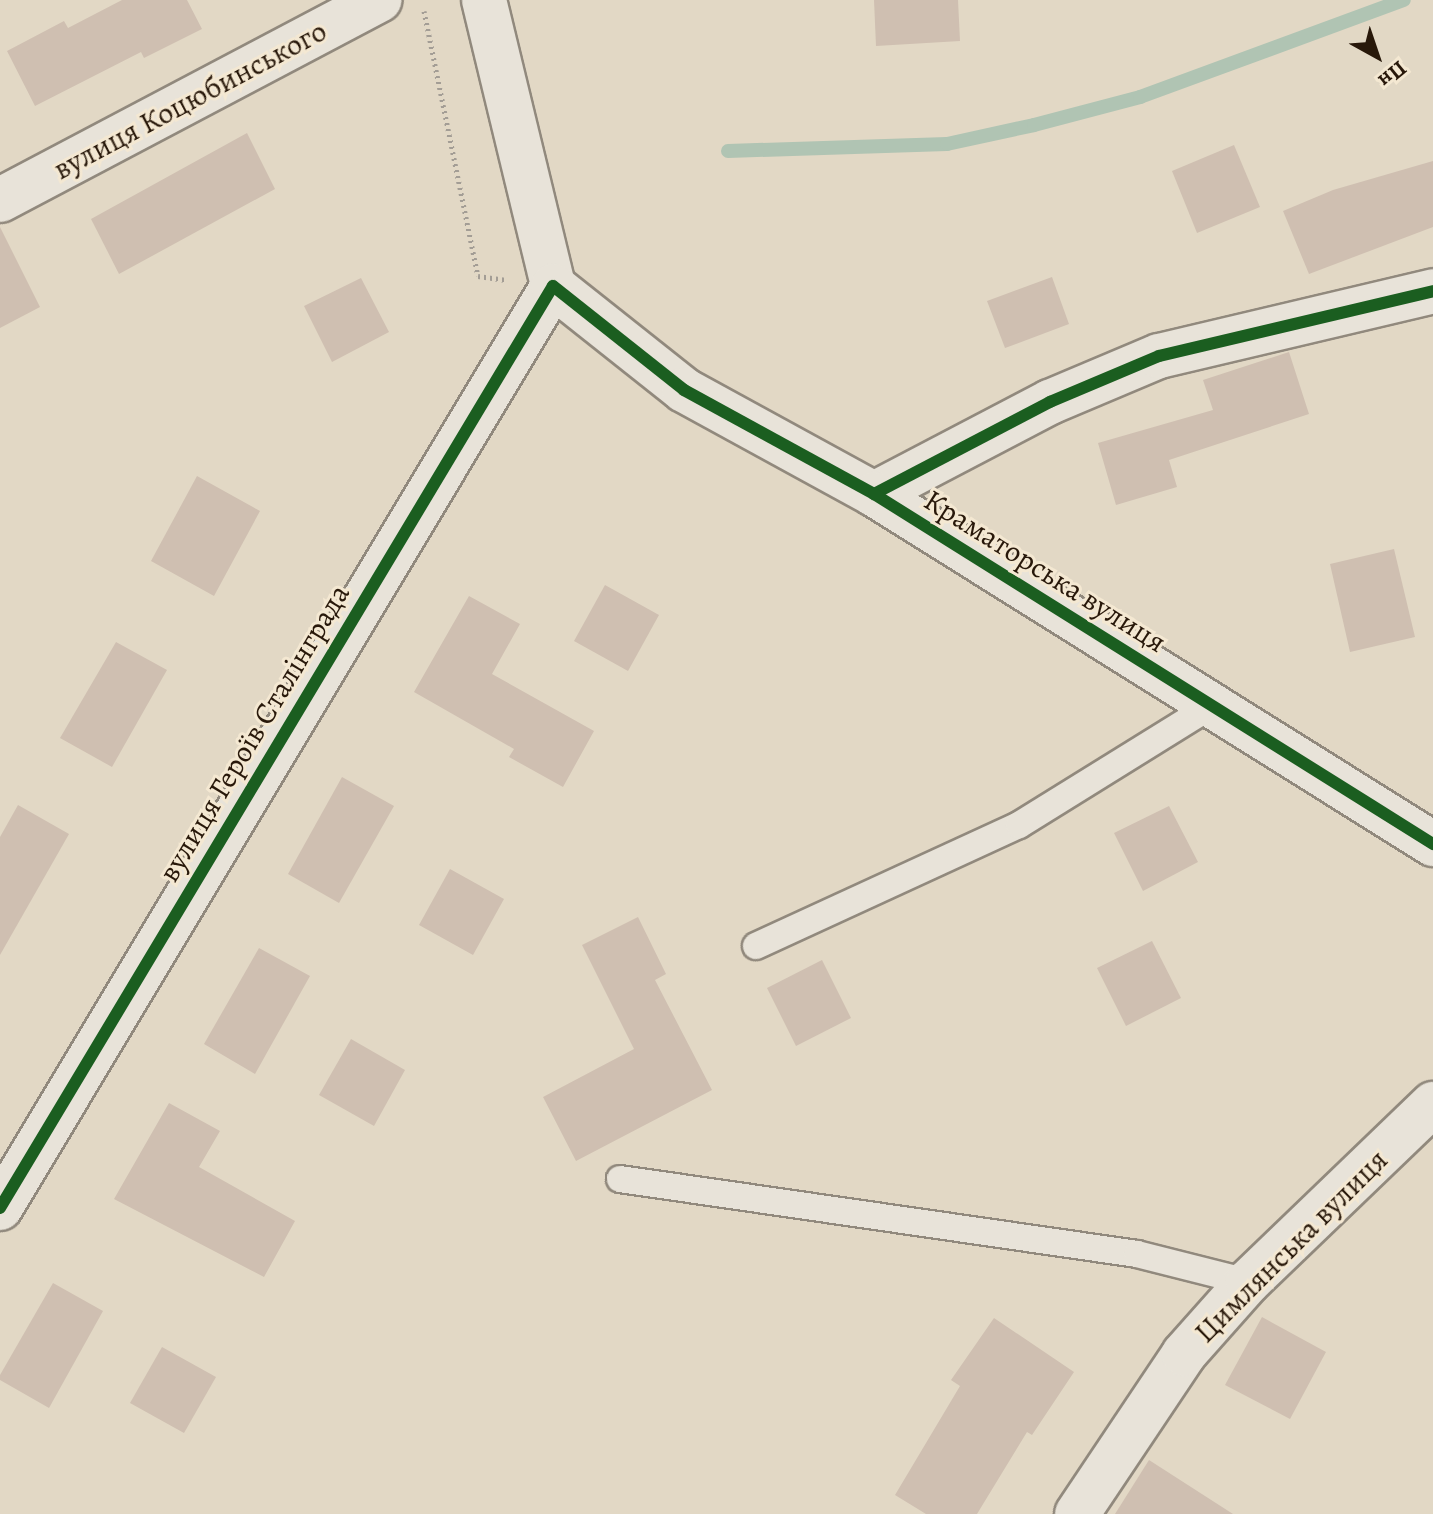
<!DOCTYPE html>
<meta charset="utf-8">
<style>
body{margin:0}
#map{position:relative;width:1433px;height:1514px;overflow:hidden;background:#e2d8c5;font-family:Alegreya,serif}
div>[style]{position:absolute}
.stream>*{height:14px;margin:-7px;padding:0 7px;transform-origin:7px;border-radius:7px;background:#b0c4b3}
.building>*{inset:0;background:#cfbfb1}
.path>*{height:5px;margin-top:-2.5px;transform-origin:0;background:repeating-linear-gradient(90deg,#a39d95 0 2px,transparent 0 6px)}
.roads{filter:drop-shadow(2px 0 #91897d) drop-shadow(-2px 0 #91897d) drop-shadow(0 2px #91897d) drop-shadow(0 -2px #91897d)}
.service>*{height:26px;margin:-13px;padding:0 13px;transform-origin:13px;border-radius:13px;background:#e8e3d9}
.minor>*{height:44px;margin:-22px;padding:0 22px;transform-origin:22px;border-radius:22px;background:#e8e3d9}
.tertiary>*{height:44px;margin:-22px;padding:0 22px;transform-origin:22px;border-radius:22px;background:#e8e3d9}
.cycleway>*{height:12px;margin:-6px;padding:0 6px;transform-origin:6px;border-radius:6px;background:#1b5e20}
span{translate:-50% -50%;white-space:nowrap;text-align:center;line-height:1.15;-webkit-text-stroke:6px #f4e8d2;paint-order:stroke}
.street-label{font-size:30px;color:#28180a}
.north{position:absolute;left:1337px;top:16px;width:80px;height:80px;-webkit-text-stroke:6px #f4e8d2;paint-order:stroke;rotate:140deg;font-size:22px;font-weight:700;line-height:32px;text-align:center;color:#28180a}
.north::after{content:'';display:block;margin:auto;width:28px;height:36px;background:#28180a;clip-path:polygon(50% 0,100% 100%,50% 72%,0 100%)}
</style>
<div id="map">
<div class="stream">
<i style="left:728px;top:151px;width:219px;rotate:-1.8deg"></i>
<i style="left:947px;top:144px;width:89px;rotate:-12.3deg"></i>
<i style="left:1034px;top:125px;width:110px;rotate:-14.8deg"></i>
<i style="left:1140px;top:97px;width:281px;rotate:-20.2deg"></i>
</div>
<div class="building">
<i style="clip-path:polygon(122px 0,187px 0,202px 29px,144px 58px,141px 52px,35px 106px,7px 51px,64px 21px,68px 28px)"></i>
<i style="clip-path:polygon(874px 0,958px 0,960px 41px,876px 46px)"></i>
<i style="clip-path:polygon(247px 133px,275px 189px,119px 274px,91px 219px)"></i>
<i style="clip-path:polygon(1234px 145px,1260px 207px,1197px 233px,1172px 171px)"></i>
<i style="clip-path:polygon(1433px 161px,1433px 227px,1309px 274px,1283px 211px,1333px 190px)"></i>
<i style="clip-path:polygon(0 227px,40px 307px,0 328px)"></i>
<i style="clip-path:polygon(1052px 277px,1069px 324px,1005px 348px,987px 301px)"></i>
<i style="clip-path:polygon(361px 278px,389px 332px,332px 362px,304px 306px)"></i>
<i style="clip-path:polygon(1289px 352px,1309px 414px,1169px 460px,1177px 487px,1116px 505px,1098px 443px,1213px 410px,1203px 380px)"></i>
<i style="clip-path:polygon(197px 476px,260px 511px,214px 596px,151px 561px)"></i>
<i style="clip-path:polygon(1394px 549px,1415px 637px,1350px 652px,1330px 564px)"></i>
<i style="clip-path:polygon(605px 585px,659px 615px,628px 671px,574px 641px)"></i>
<i style="clip-path:polygon(469px 596px,520px 624px,492px 674px,594px 731px,563px 787px,509px 757px,514px 749px,414px 692px)"></i>
<i style="clip-path:polygon(116px 642px,167px 670px,112px 767px,60px 738px)"></i>
<i style="clip-path:polygon(342px 777px,394px 806px,339px 903px,288px 874px)"></i>
<i style="clip-path:polygon(18px 805px,69px 834px,0 955px,0 837px)"></i>
<i style="clip-path:polygon(1169px 806px,1198px 862px,1143px 891px,1114px 833px)"></i>
<i style="clip-path:polygon(450px 869px,504px 899px,473px 955px,419px 925px)"></i>
<i style="clip-path:polygon(638px 917px,666px 974px,655px 980px,712px 1090px,576px 1161px,543px 1097px,634px 1049px,582px 945px)"></i>
<i style="clip-path:polygon(1152px 941px,1181px 998px,1126px 1026px,1097px 968px)"></i>
<i style="clip-path:polygon(259px 948px,310px 976px,255px 1074px,204px 1044px)"></i>
<i style="clip-path:polygon(822px 960px,851px 1018px,796px 1046px,767px 988px)"></i>
<i style="clip-path:polygon(351px 1039px,405px 1070px,374px 1126px,319px 1095px)"></i>
<i style="clip-path:polygon(169px 1103px,220px 1131px,199px 1167px,295px 1221px,264px 1277px,114px 1199px)"></i>
<i style="clip-path:polygon(53px 1283px,103px 1311px,49px 1408px,0 1380px,0 1375px)"></i>
<i style="clip-path:polygon(1262px 1317px,1326px 1352px,1290px 1419px,1225px 1385px)"></i>
<i style="clip-path:polygon(994px 1318px,1074px 1372px,1032px 1435px,1027px 1432px,977px 1514px,926px 1514px,895px 1495px,960px 1386px,951px 1380px)"></i>
<i style="clip-path:polygon(162px 1347px,216px 1377px,184px 1433px,130px 1403px)"></i>
<i style="clip-path:polygon(1149px 1460px,1233px 1514px,1115px 1514px)"></i>
</div>
<div class="path">
<i style="left:424px;top:11px;width:270px;rotate:78.5deg"></i>
<i style="left:478px;top:276px;width:27px;rotate:8deg"></i>
</div>
<div class="roads">
<div class="service">
<i style="left:756px;top:946px;width:289px;rotate:-24.7deg"></i>
<i style="left:1019px;top:825px;width:226px;rotate:-31.8deg"></i>
<i style="left:620px;top:1179px;width:522px;rotate:8.25deg"></i>
<i style="left:1137px;top:1254px;width:114px;rotate:14.2deg"></i>
</div>
<div class="minor">
<i style="left:0;top:200px;width:429px;rotate:-27.8deg"></i>
<i style="left:874px;top:494px;width:199px;rotate:-27.6deg"></i>
<i style="left:1050px;top:402px;width:118px;rotate:-22.9deg"></i>
<i style="left:1159px;top:356px;width:282px;rotate:-13.3deg"></i>
<i style="left:0;top:1208px;width:1075px;rotate:-59.05deg"></i>
<i style="left:1077px;top:1514px;width:192px;rotate:-56.2deg"></i>
<i style="left:1184px;top:1354px;width:96px;rotate:-48.4deg"></i>
<i style="left:1248px;top:1282px;width:257px;rotate:-43.9deg"></i>
</div>
<div class="tertiary">
<i style="left:484px;top:0;width:294px;rotate:76.4deg"></i>
<i style="left:553px;top:286px;width:167px;rotate:38.4deg"></i>
<i style="left:684px;top:390px;width:217px;rotate:28.7deg"></i>
<i style="left:874px;top:494px;width:660px;rotate:32.05deg"></i>
</div>
</div>
<div class="cycleway">
<i style="left:874px;top:494px;width:199px;rotate:-27.6deg"></i>
<i style="left:1050px;top:402px;width:118px;rotate:-22.9deg"></i>
<i style="left:1159px;top:356px;width:282px;rotate:-13.3deg"></i>
<i style="left:0;top:1208px;width:1075px;rotate:-59.05deg"></i>
<i style="left:553px;top:286px;width:167px;rotate:38.4deg"></i>
<i style="left:684px;top:390px;width:217px;rotate:28.7deg"></i>
<i style="left:874px;top:494px;width:660px;rotate:32.05deg"></i>
</div>
<div class="street-label">
<span style="left:190px;top:100px;rotate:-28deg">вулиця Коцюбинського</span>
<span style="left:1045px;top:571px;rotate:32deg">Краматорська вулиця</span>
<span style="left:254px;top:733px;rotate:-59deg">вулиця Героїв Сталінграда</span>
<span style="left:1291px;top:1246px;rotate:-45deg">Цимлянська вулиця</span>
</div>
<div class="north">Пн</div>
</div>
